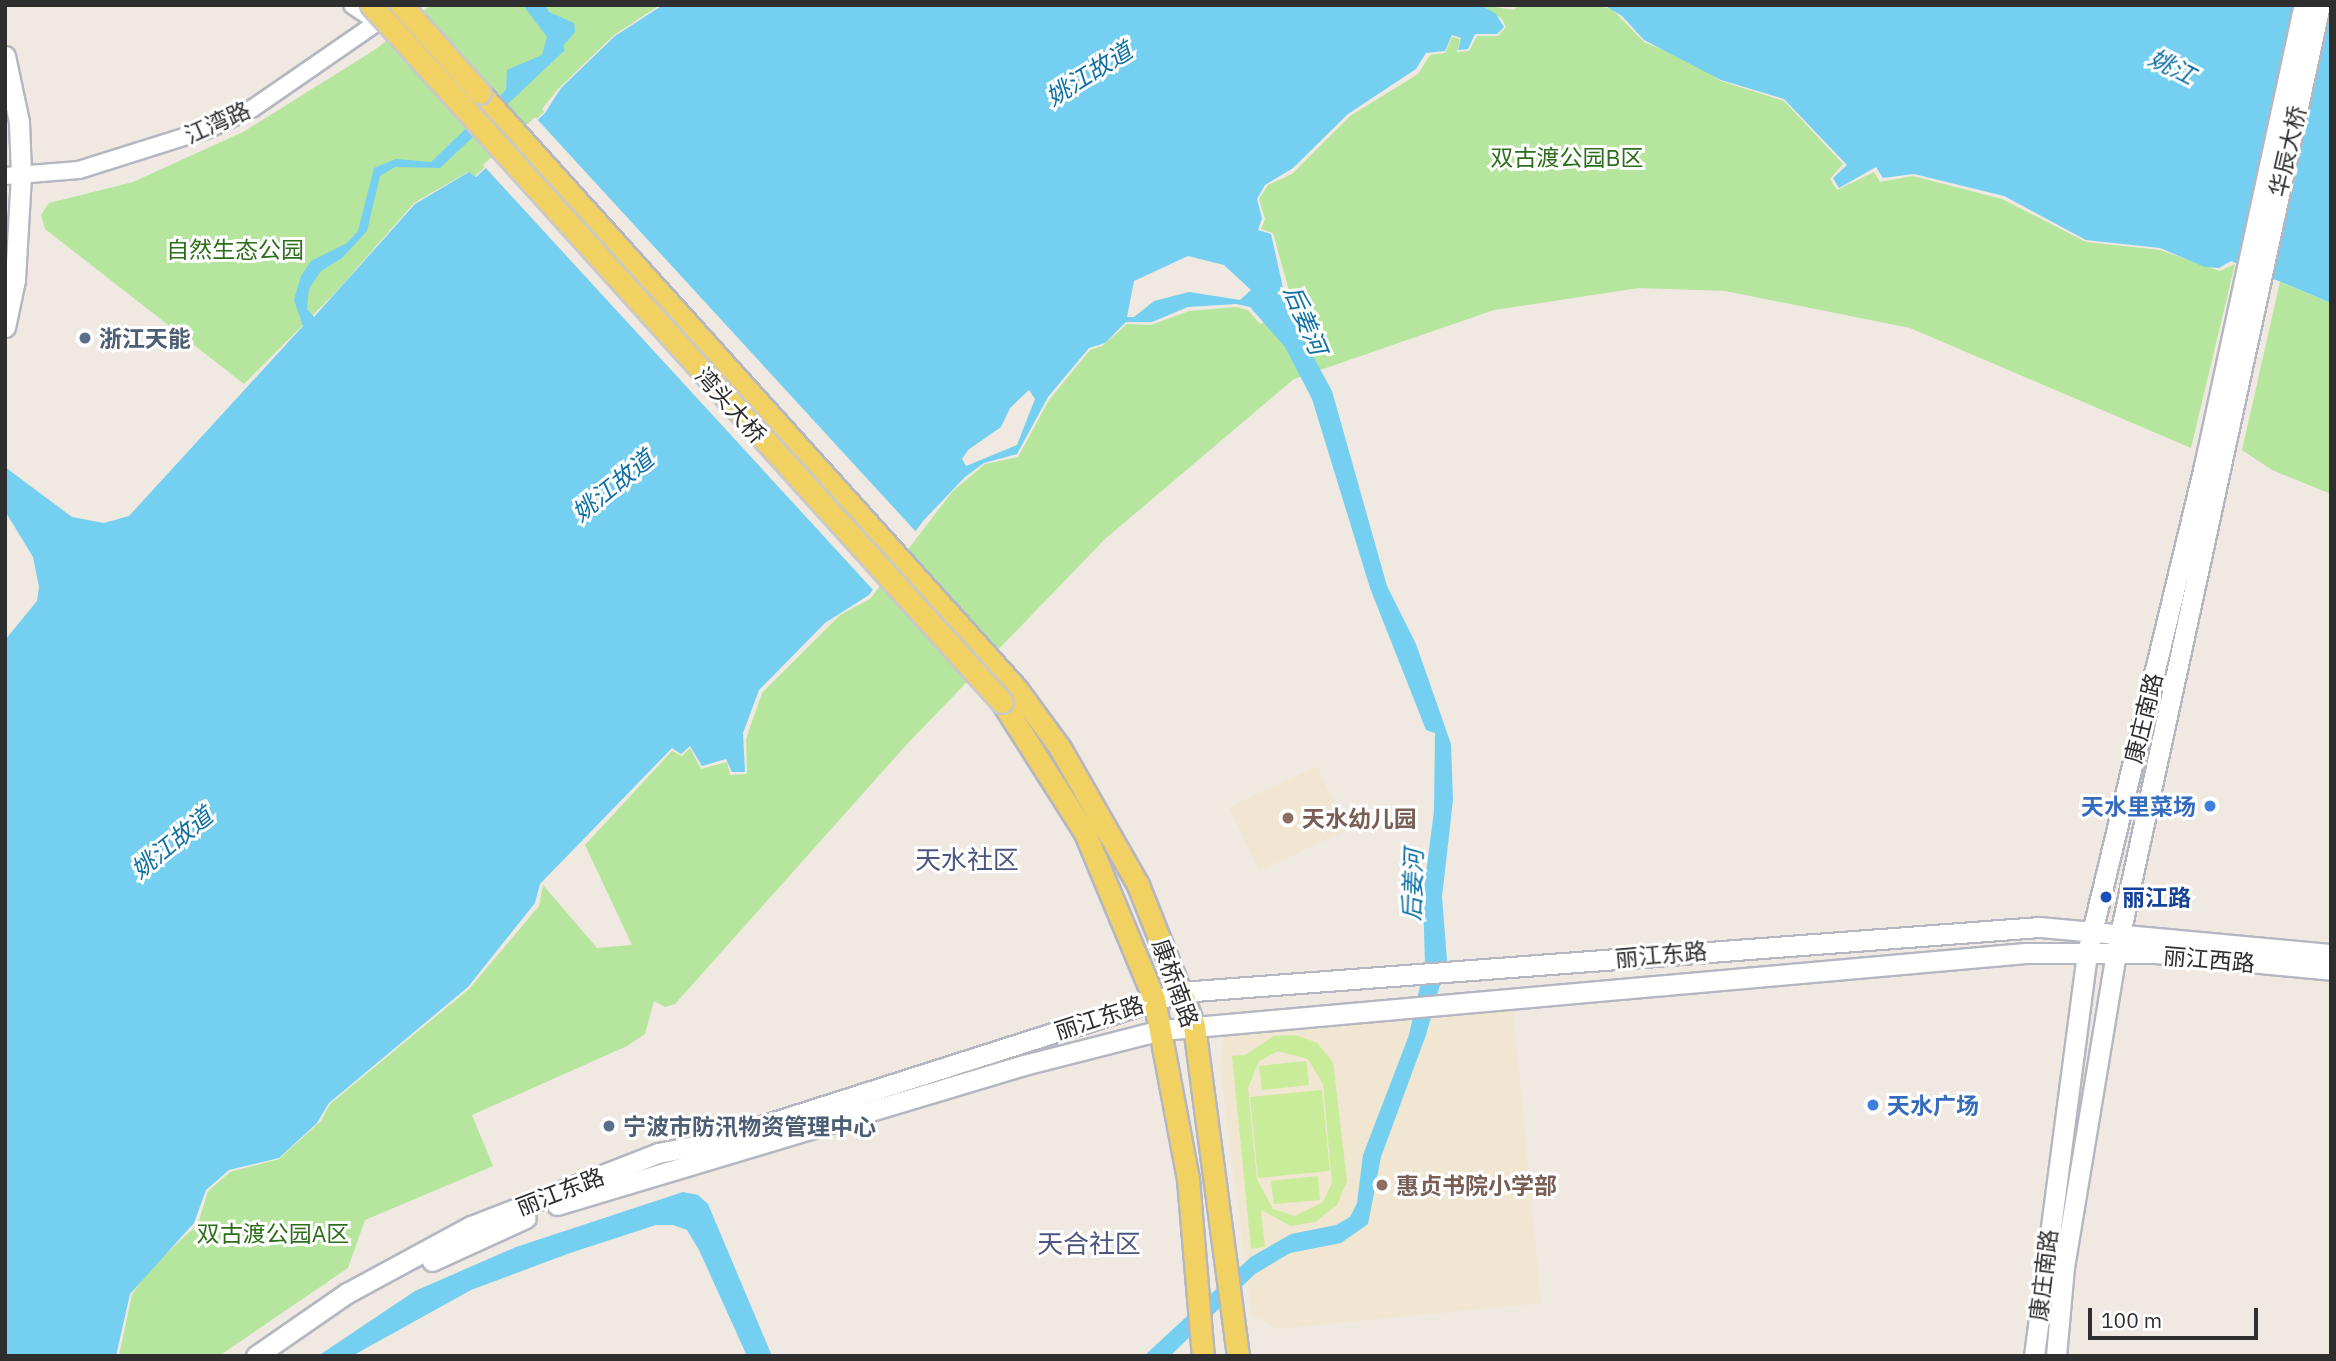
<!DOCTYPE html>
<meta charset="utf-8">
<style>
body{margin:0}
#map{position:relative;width:2336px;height:1361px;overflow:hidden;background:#efe9e1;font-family:"IBM Plex Sans","Noto Sans SC",sans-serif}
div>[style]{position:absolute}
.education>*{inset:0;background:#f0e6d1}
.green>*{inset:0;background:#b6e59e}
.pitch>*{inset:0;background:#c9ec9a}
.water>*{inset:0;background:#75cff0}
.pier>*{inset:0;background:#efe9e1}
.roads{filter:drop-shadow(2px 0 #b4b7c1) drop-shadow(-2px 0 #b4b7c1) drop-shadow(0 2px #b4b7c1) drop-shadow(0 -2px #b4b7c1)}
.tertiary>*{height:16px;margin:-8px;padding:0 8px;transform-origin:8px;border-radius:8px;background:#fff}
.secondary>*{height:19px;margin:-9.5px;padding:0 9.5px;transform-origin:9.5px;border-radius:9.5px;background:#fff}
.primary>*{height:21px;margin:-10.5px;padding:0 10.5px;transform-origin:10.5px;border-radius:10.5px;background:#f2d163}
.bridges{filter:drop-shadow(2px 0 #c9c9c9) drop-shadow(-2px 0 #c9c9c9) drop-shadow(0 2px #c9c9c9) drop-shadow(0 -2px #c9c9c9)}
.primary-bridge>*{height:21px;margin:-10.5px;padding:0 10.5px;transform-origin:10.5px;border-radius:10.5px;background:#f2d163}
.dots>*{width:19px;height:19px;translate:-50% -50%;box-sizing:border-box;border:4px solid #fff;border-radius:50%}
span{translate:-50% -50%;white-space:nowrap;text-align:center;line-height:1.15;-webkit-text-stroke:6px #fff;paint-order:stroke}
.street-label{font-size:23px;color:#2e2e2e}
.park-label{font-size:23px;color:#2c6e1b}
.service-label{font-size:23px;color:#4e5e75;font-weight:700}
.left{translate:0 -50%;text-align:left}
.shop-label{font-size:23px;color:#366cbe;font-weight:700}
.right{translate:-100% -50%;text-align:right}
.education-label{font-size:23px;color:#785e54;font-weight:700}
.transit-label{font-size:23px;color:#164399;font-weight:700}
.water-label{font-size:24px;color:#0d6fa3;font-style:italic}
.quarter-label{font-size:26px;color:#4d5680}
.frame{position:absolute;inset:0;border:7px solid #2e2e2e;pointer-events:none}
.scale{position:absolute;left:2088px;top:1308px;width:170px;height:32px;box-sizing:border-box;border:4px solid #2e2e2e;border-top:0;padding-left:9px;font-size:21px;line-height:24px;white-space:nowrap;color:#2e2e2e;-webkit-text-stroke:5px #fff;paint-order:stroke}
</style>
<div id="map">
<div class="education">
<i style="clip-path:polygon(1317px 766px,1347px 830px,1259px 871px,1229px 807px)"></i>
<i style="clip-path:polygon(1513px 1007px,1541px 1303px,1278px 1329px,1252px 1315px,1220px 1067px,1224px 1036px)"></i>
</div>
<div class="green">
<i style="clip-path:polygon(431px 5px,660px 5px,614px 35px,559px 88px,542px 109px,544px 112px,475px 176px,468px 172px,414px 203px,335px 293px,244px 384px,45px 229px,41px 215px,49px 203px,133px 182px,243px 132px,376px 49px)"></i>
<i style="clip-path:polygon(1482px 5px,1514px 10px,1519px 5px,1597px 5px,1613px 10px,1644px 42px,1692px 62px,1721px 81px,1784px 101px,1843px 164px,1830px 179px,1837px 190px,1874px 172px,1880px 182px,1913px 176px,2002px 199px,2086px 242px,2160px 250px,2220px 271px,2235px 264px,2191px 448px,1910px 328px,1725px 291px,1639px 288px,1494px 310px,1294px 379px,1105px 539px,908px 743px,675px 1004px,665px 1007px,654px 1001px,645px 1034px,627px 1046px,472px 1115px,493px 1166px,365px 1220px,348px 1268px,219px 1356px,119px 1356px,132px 1294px,152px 1267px,198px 1224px,208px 1191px,230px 1172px,279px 1159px,321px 1121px,330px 1104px,469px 989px,539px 906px,543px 885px,597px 948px,632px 945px,585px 845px,672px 751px,682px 756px,690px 748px,701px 769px,727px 762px,730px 775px,747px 774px,746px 739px,762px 693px,840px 615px,870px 599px,952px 492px,985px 464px,1018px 457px,1049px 400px,1090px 350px,1102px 346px,1127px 324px,1151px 325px,1189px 311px,1236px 307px,1248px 310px,1260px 324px,1295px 312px,1273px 233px,1261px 229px,1265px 219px,1259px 199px,1268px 185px,1292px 174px,1350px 116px,1418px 74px,1430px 55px,1445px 53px,1452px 37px,1460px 39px,1457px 52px,1469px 51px,1477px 36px,1498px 36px,1506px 27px,1502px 19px)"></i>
<i style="clip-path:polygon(2280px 282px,2331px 303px,2331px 494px,2272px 470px,2242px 450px)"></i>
</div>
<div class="pitch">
<i style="clip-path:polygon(evenodd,1296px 1035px,1317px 1043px,1333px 1062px,1347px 1181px,1337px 1205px,1315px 1222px,1291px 1226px,1261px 1210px,1265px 1247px,1251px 1249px,1232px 1056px,1245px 1055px,1274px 1036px,1296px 1035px,1278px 1051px,1308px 1059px,1323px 1084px,1332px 1183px,1323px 1202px,1295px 1216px,1273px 1209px,1257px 1179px,1248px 1088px,1259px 1061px,1278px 1051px)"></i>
<i style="clip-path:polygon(1306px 1061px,1309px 1085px,1262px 1090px,1259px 1066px)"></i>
<i style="clip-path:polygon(1322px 1090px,1330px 1171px,1258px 1178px,1250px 1097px)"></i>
<i style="clip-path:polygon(1318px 1176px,1320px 1200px,1274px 1204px,1271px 1181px)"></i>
</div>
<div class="water">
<i style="clip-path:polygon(evenodd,523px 5px,545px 5px,549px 12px,574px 23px,575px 32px,563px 46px,565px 50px,440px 168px,395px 167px,380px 176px,367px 231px,342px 258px,321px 271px,309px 289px,307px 309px,314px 317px,415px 204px,469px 172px,476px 177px,545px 113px,561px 88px,615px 36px,663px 5px,1481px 5px,1496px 14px,1504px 27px,1497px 34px,1475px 34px,1468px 49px,1458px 50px,1461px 38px,1452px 35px,1445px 51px,1426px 53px,1416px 69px,1348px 114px,1293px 168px,1265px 185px,1257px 199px,1262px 218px,1258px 230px,1271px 234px,1288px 310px,1332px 391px,1387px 586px,1416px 644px,1451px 744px,1453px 800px,1442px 897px,1447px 960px,1426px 1035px,1381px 1157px,1368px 1224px,1341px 1243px,1290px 1253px,1255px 1274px,1170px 1356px,1144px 1356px,1251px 1257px,1291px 1234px,1336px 1225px,1350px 1217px,1357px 1203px,1363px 1155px,1409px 1035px,1425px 964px,1423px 896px,1434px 811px,1435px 733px,1426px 730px,1370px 588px,1312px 399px,1285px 347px,1250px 307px,1236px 304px,1188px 307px,1152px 322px,1126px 322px,1105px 343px,1089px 348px,1048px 397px,1017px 454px,984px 463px,965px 477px,923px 521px,869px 595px,825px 623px,759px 690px,743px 733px,745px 772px,732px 772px,726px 759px,702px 766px,690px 746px,681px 754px,672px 748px,540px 884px,535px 903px,468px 987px,329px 1103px,317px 1123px,279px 1158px,229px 1170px,206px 1190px,194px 1223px,130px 1294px,116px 1356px,5px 1356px,5px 640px,37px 601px,39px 587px,33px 557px,5px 511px,5px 467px,72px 517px,104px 523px,129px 516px,303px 326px,294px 300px,301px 276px,311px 261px,347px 243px,358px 231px,374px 168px,396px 159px,431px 162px,506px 90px,507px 70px,542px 55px,547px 37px,523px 5px,1188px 256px,1224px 265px,1251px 290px,1240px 300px,1189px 292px,1154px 301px,1134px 317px,1127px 317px,1134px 281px,1188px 256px,523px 5px,1029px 390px,1035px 399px,1017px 445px,966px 466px,962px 459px,968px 450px,1001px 427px,1010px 408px,1029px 390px)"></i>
<i style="clip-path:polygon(1604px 5px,2331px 5px,2331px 303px,2231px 261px,2219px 268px,2205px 267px,2160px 248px,2086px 240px,2004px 196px,1914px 174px,1883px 178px,1876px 167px,1839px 188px,1833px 178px,1847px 165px,1784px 99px,1721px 80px,1644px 40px,1622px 16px)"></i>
<i style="clip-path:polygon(683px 1192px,698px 1195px,708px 1204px,772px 1356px,747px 1356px,699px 1250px,687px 1230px,673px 1225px,656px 1225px,570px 1253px,471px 1290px,352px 1356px,318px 1356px,415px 1291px,516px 1247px)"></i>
</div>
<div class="pier">
<i style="clip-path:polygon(535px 117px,918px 534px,875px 592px,483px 165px)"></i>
</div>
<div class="roads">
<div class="tertiary">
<i style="left:352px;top:5px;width:22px;rotate:34deg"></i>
<i style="left:370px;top:17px;width:14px;rotate:-39deg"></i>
<i style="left:5px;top:176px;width:74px;rotate:-4.6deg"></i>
<i style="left:79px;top:170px;width:136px;rotate:-17.5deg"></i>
<i style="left:209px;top:129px;width:49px;rotate:-25.5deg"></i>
<i style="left:253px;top:108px;width:169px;rotate:-34.6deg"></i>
</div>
<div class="secondary">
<i style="left:5px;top:56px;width:67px;rotate:78deg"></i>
<i style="left:19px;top:122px;width:53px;rotate:87.8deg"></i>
<i style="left:21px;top:175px;width:105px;rotate:93.3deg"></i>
<i style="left:15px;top:280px;width:48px;rotate:102deg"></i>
<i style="left:557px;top:1205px;width:488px;rotate:-16.7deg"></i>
<i style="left:1024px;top:1065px;width:141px;rotate:-14.3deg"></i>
<i style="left:1161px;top:1030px;width:868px;rotate:-5.09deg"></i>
<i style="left:2026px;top:953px;width:130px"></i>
<i style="left:2156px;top:953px;width:176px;rotate:5.5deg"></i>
<i style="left:432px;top:1261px;width:103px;rotate:-24.6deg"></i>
<i style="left:256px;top:1356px;width:111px;rotate:-34.7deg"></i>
<i style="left:347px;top:1293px;width:141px;rotate:-28.4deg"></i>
<i style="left:471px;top:1226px;width:201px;rotate:-21.3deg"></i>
<i style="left:658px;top:1153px;width:48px;rotate:-10.8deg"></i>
<i style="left:705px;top:1144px;width:500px;rotate:-17.7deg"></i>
<i style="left:1181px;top:992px;width:861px;rotate:-4.33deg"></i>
<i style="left:2040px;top:927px;width:292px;rotate:5.3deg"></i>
<i style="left:2034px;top:1356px;width:406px;rotate:-82.5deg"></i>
<i style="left:2087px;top:953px;width:501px;rotate:-76.49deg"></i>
<i style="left:2204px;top:466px;width:472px;rotate:-77.8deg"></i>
<i style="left:2056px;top:1356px;width:89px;rotate:-84.9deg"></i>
<i style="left:2064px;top:1267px;width:318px;rotate:-80.6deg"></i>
<i style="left:2116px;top:953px;width:970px;rotate:-77.86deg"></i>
</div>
<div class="primary">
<i style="left:480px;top:93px;width:801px;rotate:47.99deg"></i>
<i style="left:1016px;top:688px;width:74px;rotate:53.7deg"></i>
<i style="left:1060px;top:748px;width:158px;rotate:60.3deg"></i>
<i style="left:1138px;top:885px;width:152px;rotate:68.3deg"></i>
<i style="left:1194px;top:1026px;width:333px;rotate:82.4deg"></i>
<i style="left:1002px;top:702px;width:155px;rotate:57.6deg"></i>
<i style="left:1085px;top:833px;width:180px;rotate:67.4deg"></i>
<i style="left:1154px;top:999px;width:183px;rotate:79.3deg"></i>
<i style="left:1188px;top:1179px;width:178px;rotate:85.2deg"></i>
</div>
</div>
<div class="bridges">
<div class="primary-bridge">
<i style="left:371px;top:5px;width:940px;rotate:47.85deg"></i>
<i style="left:401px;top:5px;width:118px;rotate:48.1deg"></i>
</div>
</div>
<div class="dots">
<i style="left:85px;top:338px;background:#5c6f8a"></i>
<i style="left:2210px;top:806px;background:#3f7fe0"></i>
<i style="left:1288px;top:818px;background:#8d6e63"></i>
<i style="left:2106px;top:897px;background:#1a4fb4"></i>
<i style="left:1873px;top:1105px;background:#3f7fe0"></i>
<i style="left:609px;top:1126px;background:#5c6f8a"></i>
<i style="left:1382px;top:1185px;background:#8d6e63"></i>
</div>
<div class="street-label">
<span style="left:217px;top:122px;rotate:-24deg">江湾路</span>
<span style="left:2287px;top:151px;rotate:-77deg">华辰大桥</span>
<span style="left:731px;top:405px;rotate:48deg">湾头大桥</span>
<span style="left:2143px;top:718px;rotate:-76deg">康庄南路</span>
<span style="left:1661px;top:954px;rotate:-5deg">丽江东路</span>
<span style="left:2209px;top:959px;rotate:5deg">丽江西路</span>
<span style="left:1176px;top:983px;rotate:70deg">康桥南路</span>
<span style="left:1099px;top:1017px;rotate:-18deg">丽江东路</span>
<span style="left:560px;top:1191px;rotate:-21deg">丽江东路</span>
<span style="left:2043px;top:1275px;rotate:-83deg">康庄南路</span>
</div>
<div class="park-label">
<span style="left:1567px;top:157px">双古渡公园B区</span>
<span style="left:235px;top:249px">自然生态公园</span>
<span style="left:273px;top:1233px">双古渡公园A区</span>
</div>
<div class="service-label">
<span class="left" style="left:99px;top:338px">浙江天能</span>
<span class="left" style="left:623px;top:1126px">宁波市防汛物资管理中心</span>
</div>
<div class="shop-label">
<span class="right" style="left:2196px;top:806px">天水里菜场</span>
<span class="left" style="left:1887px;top:1105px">天水广场</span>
</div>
<div class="education-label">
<span class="left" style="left:1302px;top:818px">天水幼儿园</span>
<span class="left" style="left:1396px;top:1185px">惠贞书院小学部</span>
</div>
<div class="transit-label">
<span class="left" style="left:2122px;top:897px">丽江路</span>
</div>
<div class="water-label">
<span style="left:2172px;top:67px;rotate:27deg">姚江</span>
<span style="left:1089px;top:74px;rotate:-32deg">姚江故道</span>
<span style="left:1305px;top:320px;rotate:67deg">后姜河</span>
<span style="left:613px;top:486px;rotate:-39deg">姚江故道</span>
<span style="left:172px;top:843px;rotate:-39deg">姚江故道</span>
<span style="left:1413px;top:885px;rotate:-88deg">后姜河</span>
</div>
<div class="quarter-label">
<span style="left:967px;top:860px">天水社区</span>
<span style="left:1089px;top:1244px">天合社区</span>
</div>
<div class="frame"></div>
<div class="scale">100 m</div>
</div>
